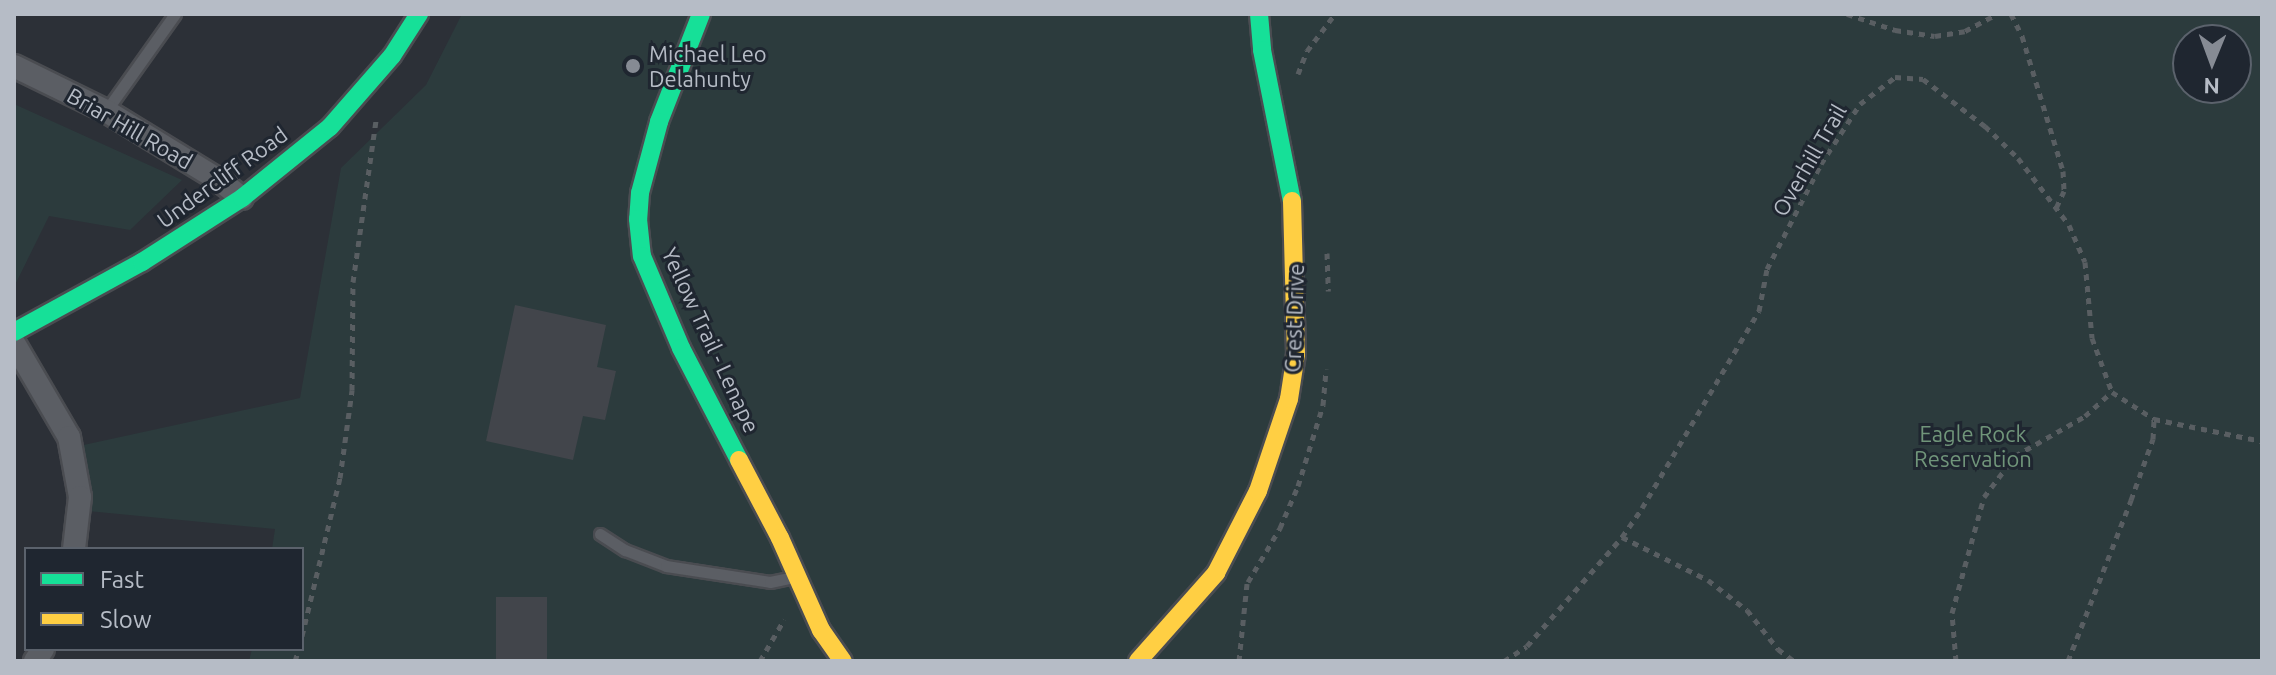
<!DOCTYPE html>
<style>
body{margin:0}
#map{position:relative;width:2276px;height:675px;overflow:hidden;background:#2c3037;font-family:Ubuntu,sans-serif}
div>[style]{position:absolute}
.green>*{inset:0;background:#2c3b3d}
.building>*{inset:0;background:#42454b}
.path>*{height:5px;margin-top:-2.5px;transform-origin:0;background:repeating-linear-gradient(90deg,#595e62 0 6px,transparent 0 12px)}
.roads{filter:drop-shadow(2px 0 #4a4c51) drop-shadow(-2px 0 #4a4c51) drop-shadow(0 2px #4a4c51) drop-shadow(0 -2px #4a4c51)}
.lane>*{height:11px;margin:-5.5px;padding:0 5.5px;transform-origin:5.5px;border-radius:5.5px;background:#5b5e64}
.street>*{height:22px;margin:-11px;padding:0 11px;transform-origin:11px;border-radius:11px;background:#5b5e64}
.fast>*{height:18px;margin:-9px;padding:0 9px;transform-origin:9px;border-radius:9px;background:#16e098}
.slow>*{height:18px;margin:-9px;padding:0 9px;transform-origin:9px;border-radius:9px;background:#ffcf43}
.dots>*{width:22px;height:22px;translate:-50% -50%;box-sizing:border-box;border:4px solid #1f2630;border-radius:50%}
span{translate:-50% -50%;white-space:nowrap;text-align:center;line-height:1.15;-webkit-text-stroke:6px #1f2630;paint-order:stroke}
.poi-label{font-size:22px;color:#b6bcc6}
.left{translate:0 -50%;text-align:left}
.street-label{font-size:22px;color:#b6bcc6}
.park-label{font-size:22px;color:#70957a}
.frame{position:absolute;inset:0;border:16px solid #b6bcc6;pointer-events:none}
.legend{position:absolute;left:24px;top:547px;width:280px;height:104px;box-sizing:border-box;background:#1f2630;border:2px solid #5b626c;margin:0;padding:10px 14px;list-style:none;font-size:24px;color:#b6bcc6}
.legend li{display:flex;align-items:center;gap:16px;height:40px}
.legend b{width:40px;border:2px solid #5b626c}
.north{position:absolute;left:2172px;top:24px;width:80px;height:80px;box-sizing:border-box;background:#1f2630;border:2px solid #5b626c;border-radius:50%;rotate:181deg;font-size:22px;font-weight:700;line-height:32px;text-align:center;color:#b6bcc6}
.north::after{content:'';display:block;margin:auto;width:28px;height:36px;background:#868b94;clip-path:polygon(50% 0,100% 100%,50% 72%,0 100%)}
</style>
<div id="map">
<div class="green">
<i style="clip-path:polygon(evenodd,462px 14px,2262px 14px,2262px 661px,249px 661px,252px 649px,302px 649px,302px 549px,272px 549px,275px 529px,88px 511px,79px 446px,300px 398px,341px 168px,426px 85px,462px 14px,2188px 40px,2236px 40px,2236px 88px,2188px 88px,2188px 40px)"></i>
<i style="clip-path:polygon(14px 104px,182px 180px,130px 230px,49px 216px,14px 287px)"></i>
</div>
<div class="building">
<i style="clip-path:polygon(515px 305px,606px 325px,597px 367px,616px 371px,605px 420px,583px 416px,573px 460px,486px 441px)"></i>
<i style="clip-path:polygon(496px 597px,547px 597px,547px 661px,496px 661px)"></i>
</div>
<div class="path">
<i style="left:1847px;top:14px;width:51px;rotate:18.4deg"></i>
<i style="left:1895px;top:30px;width:40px;rotate:8.5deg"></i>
<i style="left:1935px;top:36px;width:30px;rotate:-9deg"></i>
<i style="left:1965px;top:31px;width:36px;rotate:-28deg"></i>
<i style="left:2011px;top:14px;width:25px;rotate:63deg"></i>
<i style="left:2022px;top:36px;width:141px;rotate:73.1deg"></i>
<i style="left:2063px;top:171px;width:20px;rotate:87deg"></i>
<i style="left:2064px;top:191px;width:19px;rotate:115deg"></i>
<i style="left:1298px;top:74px;width:25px;rotate:-69deg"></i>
<i style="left:1307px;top:51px;width:46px;rotate:-52.9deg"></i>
<i style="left:1327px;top:253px;width:38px;rotate:88deg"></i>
<i style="left:1622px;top:537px;width:96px;rotate:26.6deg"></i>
<i style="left:1708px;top:580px;width:49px;rotate:37.6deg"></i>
<i style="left:1747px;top:610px;width:50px;rotate:51.5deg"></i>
<i style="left:1778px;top:649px;width:20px;rotate:37deg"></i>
<i style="left:1248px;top:582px;width:63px;rotate:-59.3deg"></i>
<i style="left:1280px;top:528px;width:46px;rotate:-66.8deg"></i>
<i style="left:1298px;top:486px;width:85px;rotate:-72.8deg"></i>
<i style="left:1323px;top:405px;width:36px;rotate:-85deg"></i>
<i style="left:302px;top:636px;width:163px;rotate:-76.5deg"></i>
<i style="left:340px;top:478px;width:89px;rotate:-82.2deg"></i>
<i style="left:352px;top:390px;width:108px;rotate:-89.5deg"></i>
<i style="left:353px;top:282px;width:164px;rotate:-81.9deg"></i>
<i style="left:295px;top:661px;width:13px;rotate:-72deg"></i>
<i style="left:760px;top:661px;width:48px;rotate:-59.7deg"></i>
<i style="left:1239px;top:661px;width:78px;rotate:-84.1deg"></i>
<i style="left:1504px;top:661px;width:27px;rotate:-33deg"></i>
<i style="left:1527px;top:646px;width:145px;rotate:-48.9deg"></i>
<i style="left:1622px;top:537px;width:35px;rotate:-55deg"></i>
<i style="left:1642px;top:508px;width:229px;rotate:-59.3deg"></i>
<i style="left:1759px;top:311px;width:43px;rotate:-79.2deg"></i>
<i style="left:1767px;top:269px;width:118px;rotate:-62.8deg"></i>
<i style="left:1821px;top:164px;width:72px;rotate:-57deg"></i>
<i style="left:1860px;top:104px;width:44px;rotate:-37.6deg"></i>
<i style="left:1895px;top:77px;width:28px;rotate:4deg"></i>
<i style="left:1923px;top:79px;width:78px;rotate:37.2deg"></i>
<i style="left:1985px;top:126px;width:46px;rotate:44.1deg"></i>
<i style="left:2018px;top:158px;width:84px;rotate:52.7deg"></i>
<i style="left:2069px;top:225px;width:40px;rotate:66.6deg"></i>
<i style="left:2085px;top:262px;width:76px;rotate:84.7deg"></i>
<i style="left:2092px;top:338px;width:58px;rotate:69.7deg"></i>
<i style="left:2112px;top:392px;width:50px;rotate:32.7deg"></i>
<i style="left:2154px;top:419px;width:110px;rotate:11.5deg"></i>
<i style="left:1956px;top:661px;width:48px;rotate:-94.8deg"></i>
<i style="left:1952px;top:613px;width:120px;rotate:-74.6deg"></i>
<i style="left:1984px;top:497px;width:51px;rotate:-52.9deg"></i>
<i style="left:2015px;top:456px;width:81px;rotate:-29.7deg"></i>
<i style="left:2085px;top:416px;width:36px;rotate:-42deg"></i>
<i style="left:2068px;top:661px;width:173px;rotate:-68.6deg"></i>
<i style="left:2131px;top:500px;width:65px;rotate:-70.2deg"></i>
<i style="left:2153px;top:439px;width:20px;rotate:-87deg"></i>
</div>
<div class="roads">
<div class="lane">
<i style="left:106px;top:111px;width:119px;rotate:-54.6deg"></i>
<i style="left:600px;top:534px;width:30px;rotate:33deg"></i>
<i style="left:625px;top:550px;width:44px;rotate:21.3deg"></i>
<i style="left:666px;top:566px;width:105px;rotate:8.7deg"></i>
<i style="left:770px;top:582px;width:24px;rotate:-12deg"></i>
</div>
<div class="street">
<i style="left:14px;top:66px;width:102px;rotate:26.1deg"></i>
<i style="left:106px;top:111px;width:132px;rotate:31.4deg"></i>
<i style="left:219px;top:180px;width:29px;rotate:38deg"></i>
<i style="left:14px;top:343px;width:109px;rotate:59.7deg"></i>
<i style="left:69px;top:437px;width:61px;rotate:79.6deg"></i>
<i style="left:80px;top:497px;width:52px;rotate:96.6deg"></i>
<i style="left:35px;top:661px;width:14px;rotate:-56deg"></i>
</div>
<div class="fast">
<i style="left:701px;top:14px;width:116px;rotate:111.3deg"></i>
<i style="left:659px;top:122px;width:73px;rotate:105deg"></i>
<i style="left:640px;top:193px;width:26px;rotate:94deg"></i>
<i style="left:638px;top:219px;width:37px;rotate:84deg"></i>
<i style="left:642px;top:256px;width:100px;rotate:67deg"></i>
<i style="left:681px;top:348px;width:126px;rotate:62.6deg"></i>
<i style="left:1259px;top:14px;width:36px;rotate:85deg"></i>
<i style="left:1262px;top:50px;width:154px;rotate:78.8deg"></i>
<i style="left:14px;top:332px;width:146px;rotate:-28.7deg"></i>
<i style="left:142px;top:262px;width:119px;rotate:-32.6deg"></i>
<i style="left:242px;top:198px;width:113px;rotate:-38.9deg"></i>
<i style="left:330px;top:127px;width:94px;rotate:-48.9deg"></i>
<i style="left:392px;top:56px;width:50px;rotate:-57.3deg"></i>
</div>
<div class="slow">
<i style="left:739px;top:460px;width:88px;rotate:62.3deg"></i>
<i style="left:780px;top:538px;width:101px;rotate:66deg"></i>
<i style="left:821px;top:630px;width:38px;rotate:55deg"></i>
<i style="left:1138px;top:661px;width:118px;rotate:-48.4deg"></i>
<i style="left:1216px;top:573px;width:92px;rotate:-62.9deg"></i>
<i style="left:1258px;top:491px;width:97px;rotate:-71.4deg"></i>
<i style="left:1289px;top:399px;width:46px;rotate:-81.2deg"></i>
<i style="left:1296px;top:354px;width:153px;rotate:-91.5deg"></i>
</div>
</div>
<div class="dots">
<i style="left:633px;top:66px;background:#868b94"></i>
</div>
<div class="poi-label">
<span class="left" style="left:649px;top:66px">Michael Leo<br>Delahunty</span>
</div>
<div class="street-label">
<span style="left:130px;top:128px;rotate:30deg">Briar Hill Road</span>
<span style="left:1809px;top:160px;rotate:-60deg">Overhill Trail</span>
<span style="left:222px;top:177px;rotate:-36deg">Undercliff Road</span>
<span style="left:1294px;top:318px;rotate:-88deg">Crest Drive</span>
<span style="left:711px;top:340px;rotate:65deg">Yellow Trail - Lenape</span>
</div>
<div class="park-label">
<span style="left:1973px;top:446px">Eagle Rock<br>Reservation</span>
</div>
<div class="frame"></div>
<ul class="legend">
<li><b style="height:10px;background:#16e098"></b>Fast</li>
<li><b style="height:10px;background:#ffcf43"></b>Slow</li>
</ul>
<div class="north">N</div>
</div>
